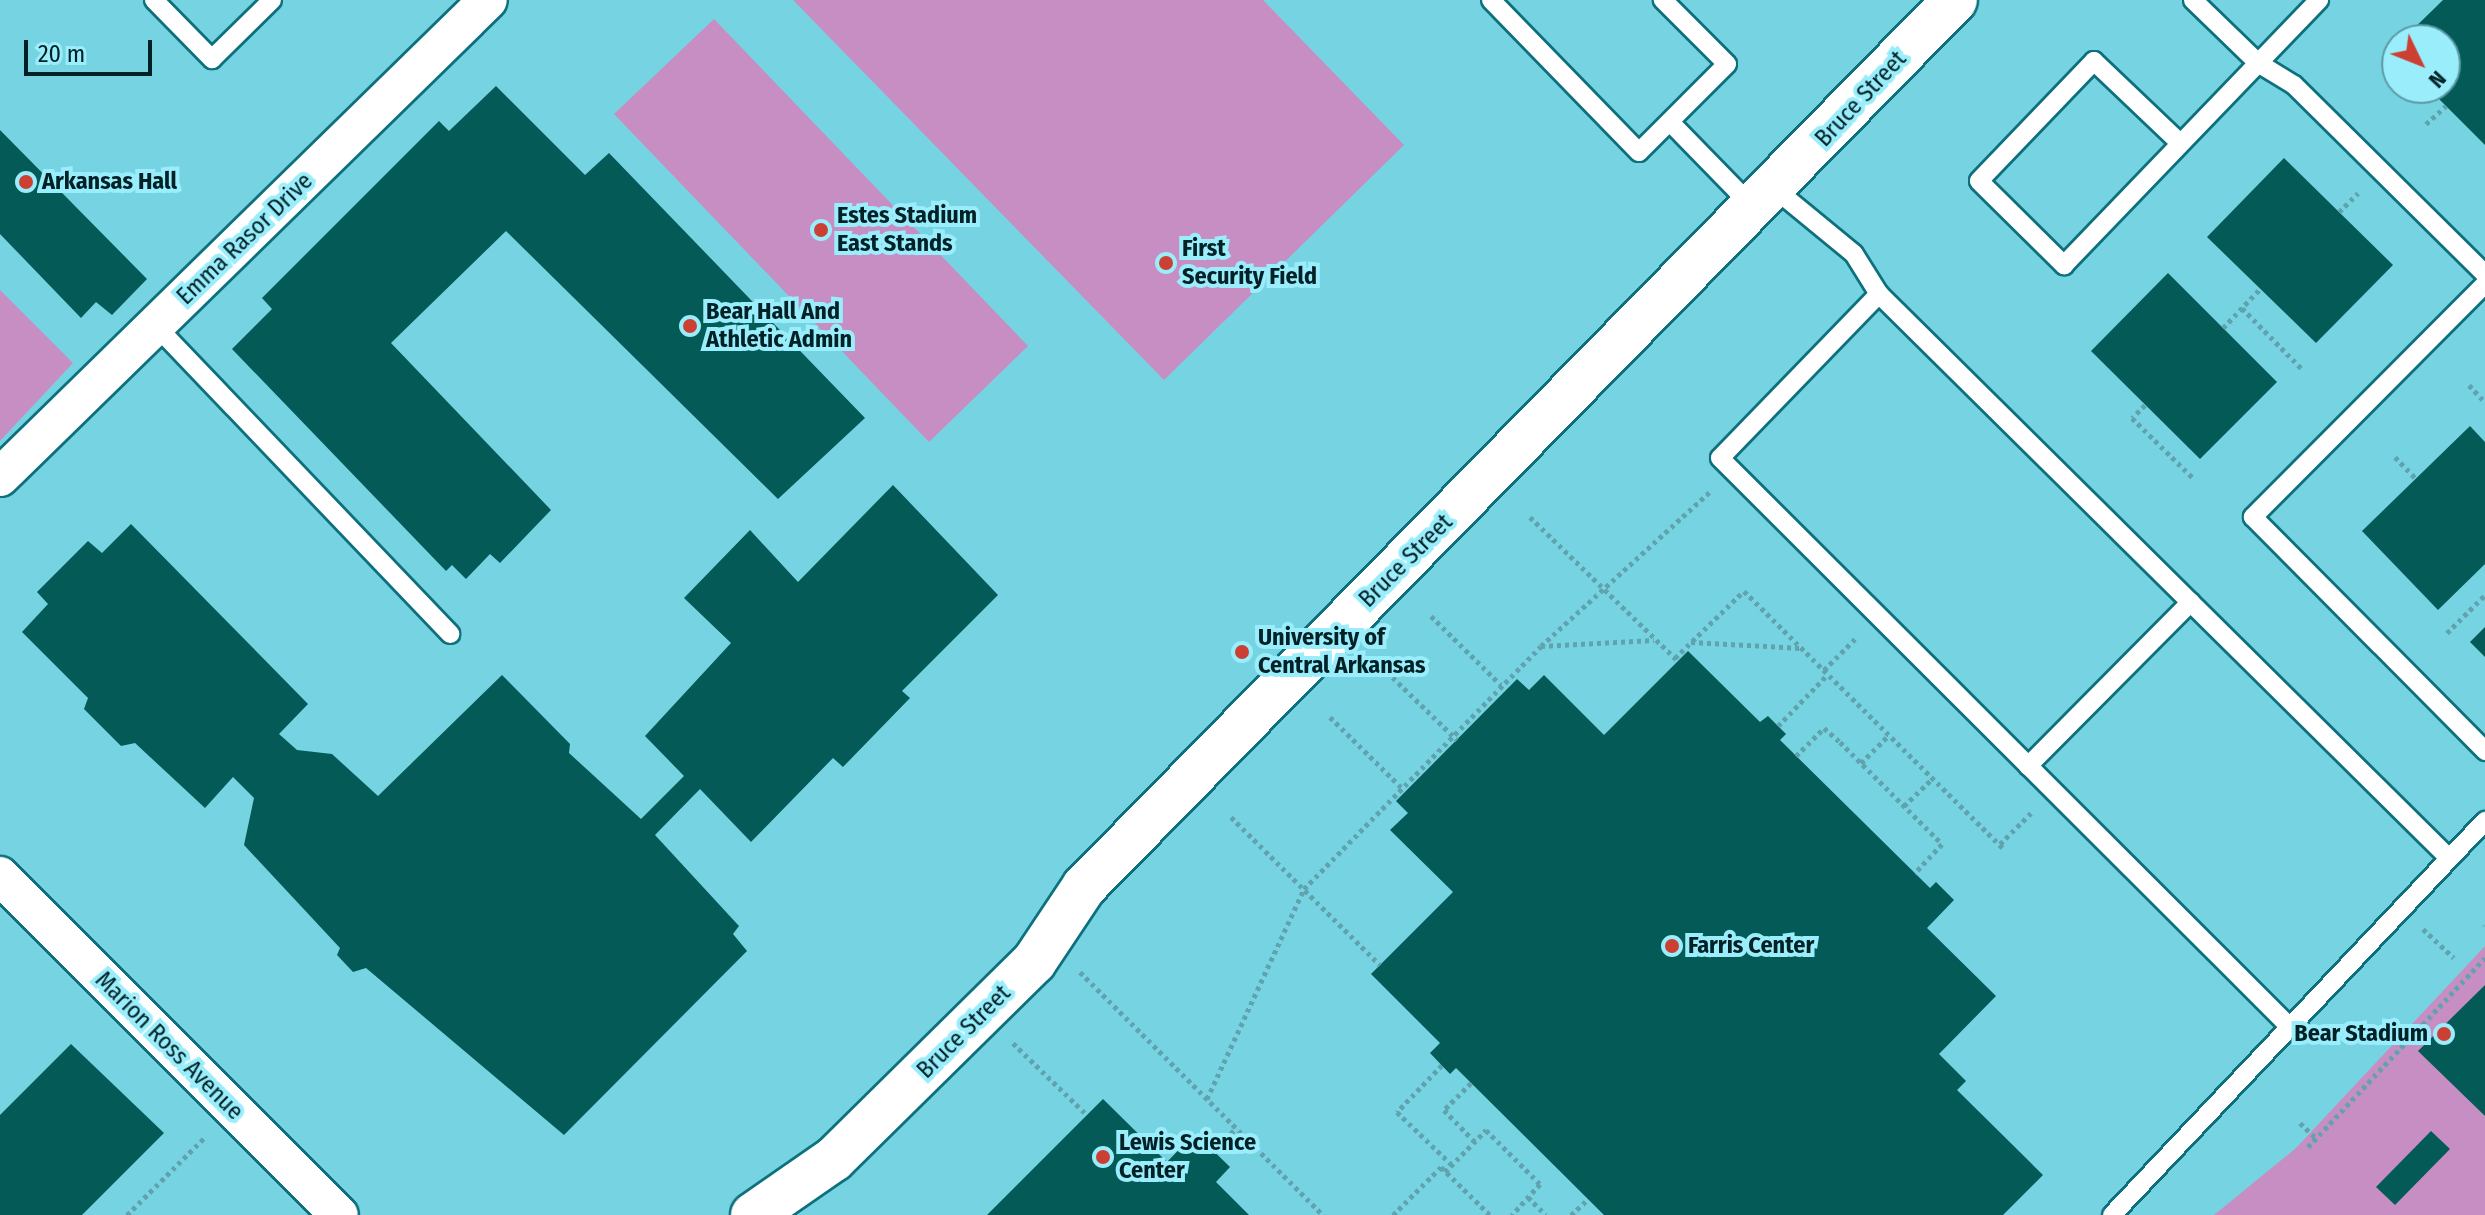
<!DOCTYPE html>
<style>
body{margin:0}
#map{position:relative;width:2485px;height:1215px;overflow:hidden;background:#8de0ee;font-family:"Fira Sans Condensed",sans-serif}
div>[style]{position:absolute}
.built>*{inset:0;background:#76d4e2}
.green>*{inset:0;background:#c78ec3}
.building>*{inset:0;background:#035a56}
.path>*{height:5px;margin-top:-2.5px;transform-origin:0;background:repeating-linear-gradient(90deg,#60a3ae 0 4px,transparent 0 8px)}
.roads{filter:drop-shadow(2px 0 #0e707d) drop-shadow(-2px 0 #0e707d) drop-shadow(0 2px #0e707d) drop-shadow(0 -2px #0e707d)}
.lane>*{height:18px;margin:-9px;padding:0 9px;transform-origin:9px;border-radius:9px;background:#fff}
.street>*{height:38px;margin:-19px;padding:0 19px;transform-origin:19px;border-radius:19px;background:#fff}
.secondary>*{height:44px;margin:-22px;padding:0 22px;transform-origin:22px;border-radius:22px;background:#fff}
.dots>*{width:22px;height:22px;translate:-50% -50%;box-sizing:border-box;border:4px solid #9aedfb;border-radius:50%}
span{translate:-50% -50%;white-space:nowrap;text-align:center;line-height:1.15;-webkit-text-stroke:8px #9aedfb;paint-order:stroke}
.street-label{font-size:24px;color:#002126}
.poi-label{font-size:24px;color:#002126;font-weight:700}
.left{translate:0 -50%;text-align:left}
.right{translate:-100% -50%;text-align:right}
.north{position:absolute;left:2381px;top:24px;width:80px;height:80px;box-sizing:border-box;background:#9aedfb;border:2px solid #5c9ba6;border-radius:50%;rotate:133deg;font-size:22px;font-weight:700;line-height:32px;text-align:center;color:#002126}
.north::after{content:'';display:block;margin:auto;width:28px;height:36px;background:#cc3f33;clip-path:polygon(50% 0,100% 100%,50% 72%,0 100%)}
.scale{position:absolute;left:24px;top:40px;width:128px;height:36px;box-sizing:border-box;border:4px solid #002126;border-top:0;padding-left:10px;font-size:24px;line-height:28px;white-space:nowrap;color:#002126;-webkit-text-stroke:6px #9aedfb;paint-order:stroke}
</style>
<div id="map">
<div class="built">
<i style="clip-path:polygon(evenodd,0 0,2485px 0,2485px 1215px,0 1215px,0 0,2397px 40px,2445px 40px,2445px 88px,2397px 88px,2397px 40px)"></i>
</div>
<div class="green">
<i style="clip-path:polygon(793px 0,1263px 0,1404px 145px,1164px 380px)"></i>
<i style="clip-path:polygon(714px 19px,1028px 346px,929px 442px,614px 114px)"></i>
<i style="clip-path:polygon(0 290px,73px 363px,0 441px)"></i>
<i style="clip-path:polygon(2485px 946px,2485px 1215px,2214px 1215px,2296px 1148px)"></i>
</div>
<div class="building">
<i style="clip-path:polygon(2443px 0,2485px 0,2485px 145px,2428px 88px,2445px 88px,2445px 40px,2402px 40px)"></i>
<i style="clip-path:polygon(496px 86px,585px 175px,609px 153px,865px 418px,778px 499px,506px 231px,391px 343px,551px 510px,500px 563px,490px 554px,466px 579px,452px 565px,446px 571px,232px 349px,272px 309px,262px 298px,439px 121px,449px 131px)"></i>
<i style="clip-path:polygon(0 130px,147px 279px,112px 315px,96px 302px,81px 318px,0 234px)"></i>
<i style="clip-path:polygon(2284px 158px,2393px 265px,2316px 343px,2207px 237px)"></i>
<i style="clip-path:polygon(2168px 273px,2277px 382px,2200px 459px,2091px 351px)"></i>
<i style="clip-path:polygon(2470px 426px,2485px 442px,2485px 564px,2438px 610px,2362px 531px)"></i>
<i style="clip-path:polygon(893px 485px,998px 595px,902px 691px,910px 698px,843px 767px,833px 758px,751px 842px,700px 789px,655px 835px,739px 926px,733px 934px,747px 951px,564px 1135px,366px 968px,353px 972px,337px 955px,340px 948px,244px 845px,254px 798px,233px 777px,205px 808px,135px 743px,121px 746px,84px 709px,88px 698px,22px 632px,48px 604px,37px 592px,88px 541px,102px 553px,131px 524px,308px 704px,279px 734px,297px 750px,332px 754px,378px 796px,502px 675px,570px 744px,569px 753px,641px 819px,684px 776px,645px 736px,731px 643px,684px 598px,750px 530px,798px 582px)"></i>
<i style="clip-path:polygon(2485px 627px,2485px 657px,2470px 642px)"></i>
<i style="clip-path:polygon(1688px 651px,1760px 722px,1768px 716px,1786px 734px,1780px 740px,1930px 888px,1936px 882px,1954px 900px,1927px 928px,1996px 996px,1939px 1054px,1966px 1081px,1957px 1090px,2043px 1175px,2003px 1215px,1604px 1215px,1456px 1068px,1450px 1074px,1430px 1053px,1440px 1043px,1371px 974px,1453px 892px,1390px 830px,1408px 813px,1396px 801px,1517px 679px,1529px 690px,1544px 675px,1604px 735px)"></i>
<i style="clip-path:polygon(2485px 985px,2485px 1116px,2418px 1051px)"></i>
<i style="clip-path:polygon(71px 1044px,164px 1133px,82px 1215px,0 1215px,0 1115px)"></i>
<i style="clip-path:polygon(1103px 1099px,1167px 1162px,1195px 1133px,1230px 1167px,1216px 1182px,1249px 1215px,987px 1215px)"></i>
<i style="clip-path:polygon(2431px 1131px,2450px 1149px,2395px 1205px,2376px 1187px)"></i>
</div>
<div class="path">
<i style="left:2426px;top:124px;width:27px;rotate:-42deg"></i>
<i style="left:2339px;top:212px;width:27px;rotate:-45deg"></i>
<i style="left:2242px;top:308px;width:87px;rotate:45.5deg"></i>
<i style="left:2223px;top:328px;width:54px;rotate:-46.5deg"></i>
<i style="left:2469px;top:385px;width:23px;rotate:47deg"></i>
<i style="left:2145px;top:405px;width:18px;rotate:135deg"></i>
<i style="left:2132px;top:418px;width:87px;rotate:44.5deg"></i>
<i style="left:2395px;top:457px;width:30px;rotate:46deg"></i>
<i style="left:1530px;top:517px;width:205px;rotate:44.2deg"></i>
<i style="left:1431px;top:616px;width:98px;rotate:44.6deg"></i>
<i style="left:2447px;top:633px;width:54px;rotate:-45deg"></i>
<i style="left:1691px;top:642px;width:110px;rotate:3.1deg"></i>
<i style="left:1541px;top:646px;width:113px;rotate:-3deg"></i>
<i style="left:1675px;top:658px;width:96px;rotate:-44.2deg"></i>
<i style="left:1744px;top:591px;width:366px;rotate:44.8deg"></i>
<i style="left:1381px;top:666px;width:106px;rotate:44.2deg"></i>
<i style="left:1824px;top:670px;width:47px;rotate:-45deg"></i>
<i style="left:1330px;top:717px;width:101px;rotate:44.6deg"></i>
<i style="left:1778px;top:726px;width:72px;rotate:-46.1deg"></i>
<i style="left:1796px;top:756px;width:40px;rotate:-45deg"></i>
<i style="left:1824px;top:728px;width:21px;rotate:41deg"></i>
<i style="left:1840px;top:742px;width:144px;rotate:45deg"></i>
<i style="left:1942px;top:844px;width:40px;rotate:133deg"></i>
<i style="left:1861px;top:763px;width:40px;rotate:-45deg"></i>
<i style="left:1904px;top:806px;width:40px;rotate:-44deg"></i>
<i style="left:1231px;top:817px;width:210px;rotate:44.8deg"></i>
<i style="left:2000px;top:844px;width:47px;rotate:-45deg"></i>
<i style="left:2485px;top:925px;width:1px;rotate:90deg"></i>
<i style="left:2423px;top:929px;width:42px;rotate:43.1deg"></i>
<i style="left:1080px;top:972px;width:344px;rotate:45deg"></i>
<i style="left:1013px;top:1043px;width:103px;rotate:44.2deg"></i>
<i style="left:1442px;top:1065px;width:65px;rotate:133.8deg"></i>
<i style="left:1397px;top:1112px;width:76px;rotate:43.9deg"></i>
<i style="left:1471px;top:1083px;width:38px;rotate:135deg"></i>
<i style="left:1444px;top:1110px;width:45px;rotate:45.9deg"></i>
<i style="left:1207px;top:1099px;width:231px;rotate:-65.2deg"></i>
<i style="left:1304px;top:889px;width:339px;rotate:-45.7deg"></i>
<i style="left:1541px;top:646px;width:231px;rotate:-42.4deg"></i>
<i style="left:2300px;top:1123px;width:22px;rotate:43deg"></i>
<i style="left:2308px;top:1147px;width:259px;rotate:-46.9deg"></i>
<i style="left:1214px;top:1151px;width:32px;rotate:-46deg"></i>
<i style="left:1445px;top:1172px;width:59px;rotate:-45.7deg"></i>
<i style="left:1486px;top:1130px;width:76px;rotate:45deg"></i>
<i style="left:1540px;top:1184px;width:42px;rotate:132.1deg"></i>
<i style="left:1528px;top:1197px;width:25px;rotate:45deg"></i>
<i style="left:127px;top:1215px;width:109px;rotate:-45deg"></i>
<i style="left:1393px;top:1215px;width:68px;rotate:-45deg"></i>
<i style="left:1441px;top:1167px;width:69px;rotate:44.4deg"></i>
<i style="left:1571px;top:1215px;width:23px;rotate:-43deg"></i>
</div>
<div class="roads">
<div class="lane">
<i style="left:154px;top:0;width:83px;rotate:45.5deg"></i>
<i style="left:212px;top:59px;width:84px;rotate:-44.5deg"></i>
<i style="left:1491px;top:0;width:212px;rotate:45.8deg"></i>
<i style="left:1639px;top:152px;width:124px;rotate:-45deg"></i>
<i style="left:1727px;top:64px;width:91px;rotate:-135deg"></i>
<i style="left:2193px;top:0;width:91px;rotate:44.1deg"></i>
<i style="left:2258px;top:63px;width:42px;rotate:31.4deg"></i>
<i style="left:2294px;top:85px;width:269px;rotate:44.7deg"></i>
<i style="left:1670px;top:122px;width:119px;rotate:45.7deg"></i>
<i style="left:2180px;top:143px;width:119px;rotate:-136.4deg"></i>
<i style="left:2094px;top:61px;width:166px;rotate:133.8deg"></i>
<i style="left:1979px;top:181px;width:120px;rotate:44.7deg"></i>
<i style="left:2064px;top:265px;width:368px;rotate:-46.1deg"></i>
<i style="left:1775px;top:189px;width:102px;rotate:39.4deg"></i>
<i style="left:1854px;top:254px;width:47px;rotate:58deg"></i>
<i style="left:1879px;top:294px;width:802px;rotate:44.7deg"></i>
<i style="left:2485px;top:284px;width:329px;rotate:134.9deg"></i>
<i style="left:2253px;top:517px;width:330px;rotate:45.2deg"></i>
<i style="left:1879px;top:294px;width:228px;rotate:134.1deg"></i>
<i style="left:1720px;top:458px;width:804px;rotate:44.95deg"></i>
<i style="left:156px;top:326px;width:426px;rotate:46.3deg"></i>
<i style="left:2028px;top:766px;width:231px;rotate:-45.2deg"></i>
<i style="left:2112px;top:1215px;width:543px;rotate:-46.57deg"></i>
</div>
<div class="street">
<i style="left:0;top:477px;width:682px;rotate:-44.35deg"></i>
<i style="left:0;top:876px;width:479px;rotate:45deg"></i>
</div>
<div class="secondary">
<i style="left:753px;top:1215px;width:98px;rotate:-34.7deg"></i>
<i style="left:834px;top:1159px;width:281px;rotate:-44.6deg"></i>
<i style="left:1034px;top:962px;width:90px;rotate:-56.3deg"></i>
<i style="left:1084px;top:887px;width:1243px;rotate:-45.52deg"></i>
</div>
</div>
<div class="dots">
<i style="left:26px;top:182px;background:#cc3f33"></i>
<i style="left:821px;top:230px;background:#cc3f33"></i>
<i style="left:1166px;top:263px;background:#cc3f33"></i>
<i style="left:690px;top:326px;background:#cc3f33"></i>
<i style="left:1242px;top:652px;background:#cc3f33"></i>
<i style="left:1672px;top:946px;background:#cc3f33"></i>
<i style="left:2444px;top:1034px;background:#cc3f33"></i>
<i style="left:1103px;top:1157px;background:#cc3f33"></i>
</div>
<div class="street-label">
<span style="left:1861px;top:99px;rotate:-47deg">Bruce Street</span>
<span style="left:245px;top:239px;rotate:-44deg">Emma Rasor Drive</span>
<span style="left:1406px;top:561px;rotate:-45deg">Bruce Street</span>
<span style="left:964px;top:1032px;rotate:-45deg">Bruce Street</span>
<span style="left:169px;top:1046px;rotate:45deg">Marion Ross Avenue</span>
</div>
<div class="poi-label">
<span class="left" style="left:42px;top:182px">Arkansas Hall</span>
<span class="left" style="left:837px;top:230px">Estes Stadium<br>East Stands</span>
<span class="left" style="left:1182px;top:263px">First<br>Security Field</span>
<span class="left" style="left:706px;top:326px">Bear Hall And<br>Athletic Admin</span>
<span class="left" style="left:1258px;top:652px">University of<br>Central Arkansas</span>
<span class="left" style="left:1688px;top:946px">Farris Center</span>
<span class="right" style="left:2428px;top:1034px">Bear Stadium</span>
<span class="left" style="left:1119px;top:1157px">Lewis Science<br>Center</span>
</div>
<div class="north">N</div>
<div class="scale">20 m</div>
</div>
